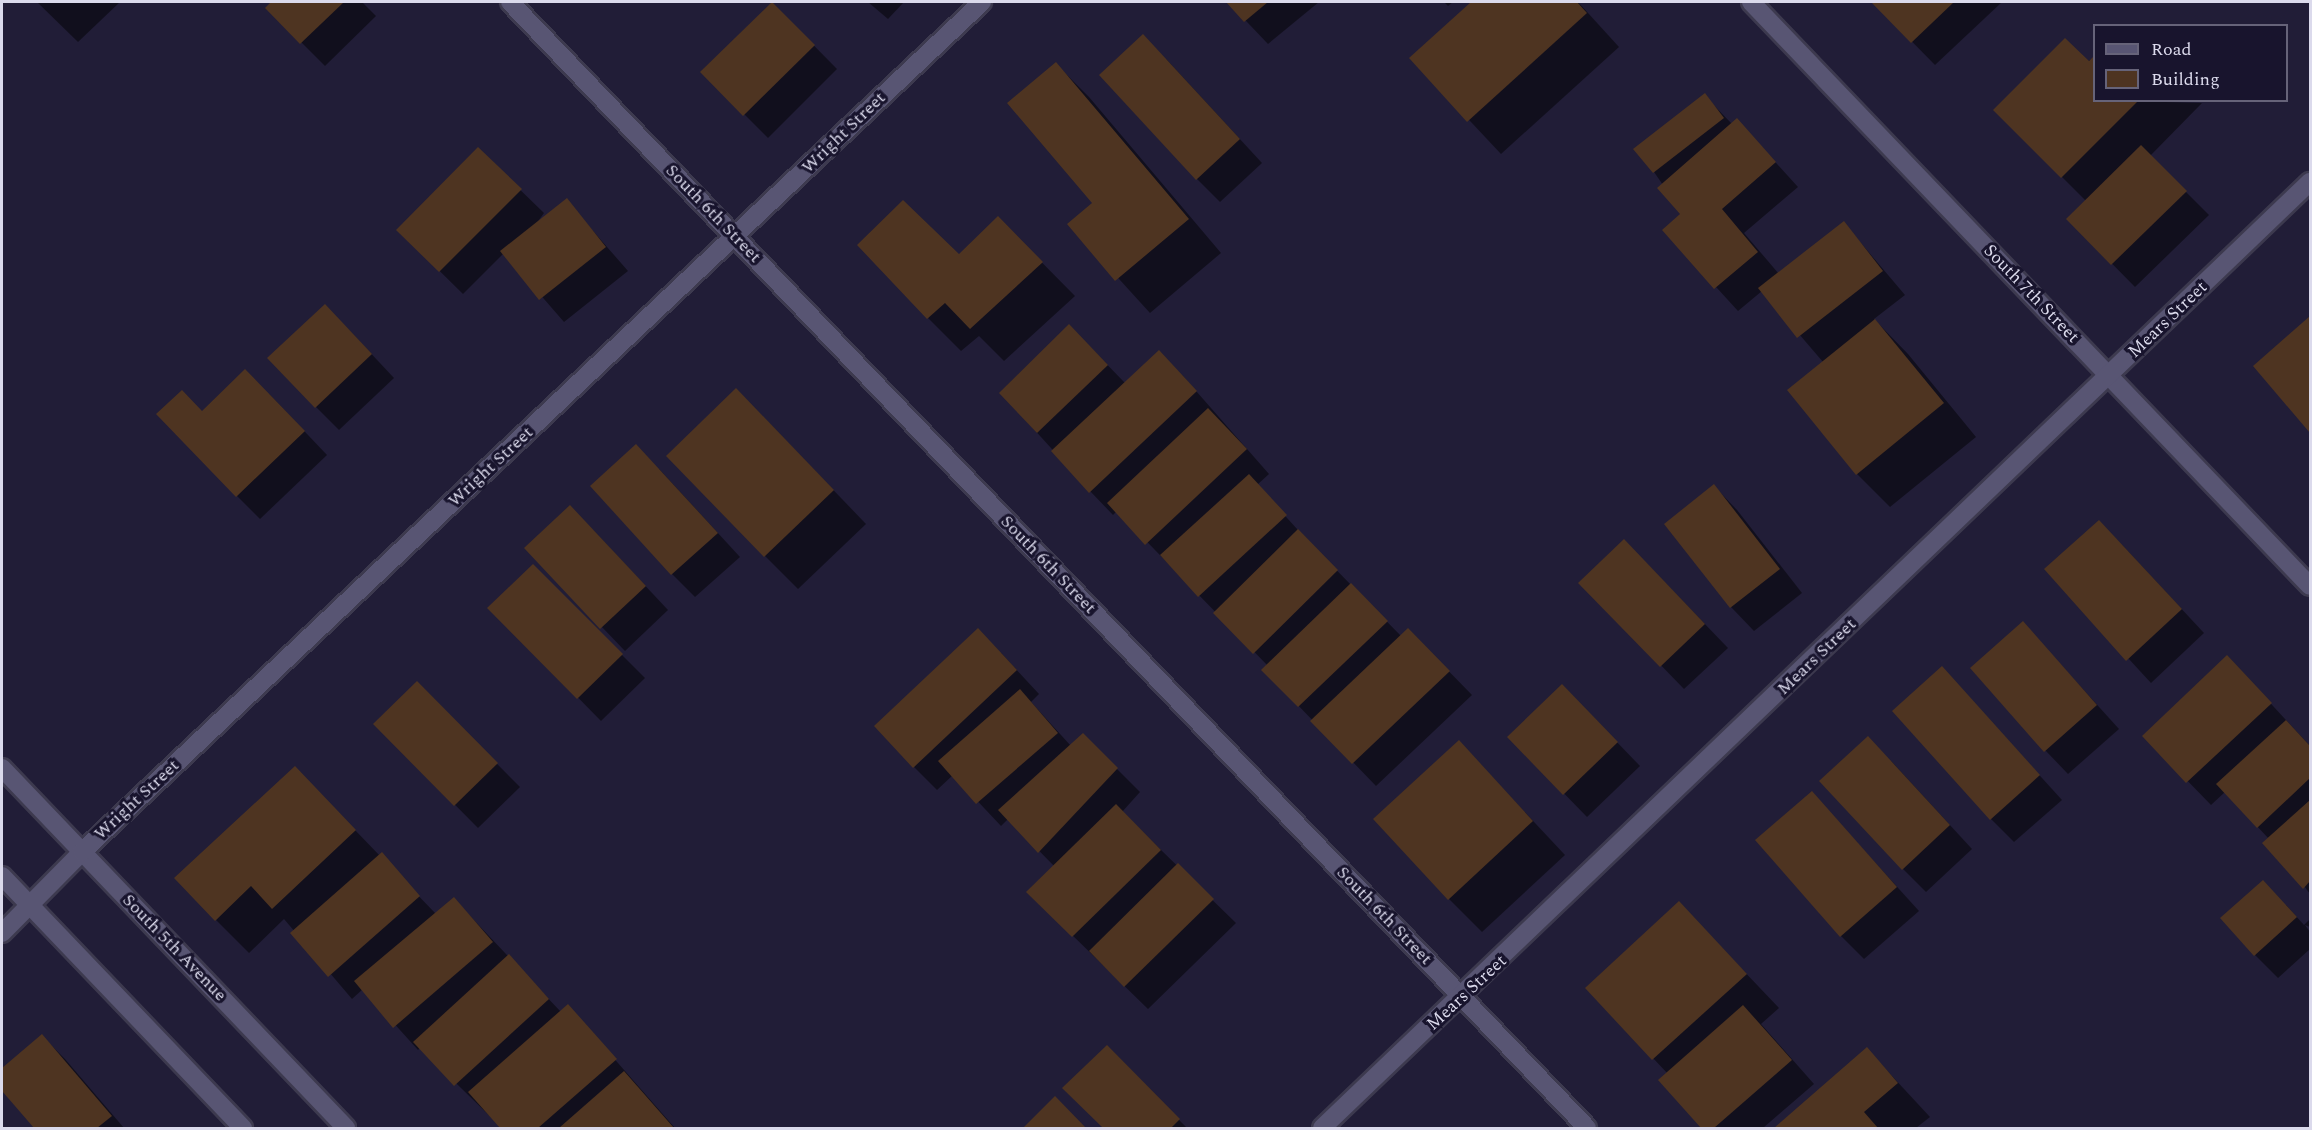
<!DOCTYPE html>
<style>
body{margin:0}
#map{position:relative;width:2312px;height:1130px;overflow:hidden;background:#211d37;font-family:Spectral,serif}
div>[style]{position:absolute}
.shadow>*{inset:0;background:#0007}
.building>*{inset:0;background:#4e3421}
.roads{filter:drop-shadow(2px 0 #3d3a4f) drop-shadow(-2px 0 #3d3a4f) drop-shadow(0 2px #3d3a4f) drop-shadow(0 -2px #3d3a4f)}
.minor>*{height:18px;margin:-9px;padding:0 9px;transform-origin:9px;border-radius:9px;background:#585573}
span{translate:-50% -50%;white-space:nowrap;text-align:center;line-height:1.15;-webkit-text-stroke:6px #18142d;paint-order:stroke}
.street-label{font-size:18px;color:#dbdaec}
.frame{position:absolute;inset:0;border:3px solid #dbdaec;pointer-events:none}
.legend{position:absolute;left:2093px;top:24px;width:195px;height:78px;box-sizing:border-box;background:#18142d;border:2px solid #666379;margin:0;padding:8px 10px;list-style:none;font-size:18px;color:#dbdaec}
.legend li{display:flex;align-items:center;gap:12px;height:30px}
.legend b{width:30px;border:2px solid #666379}
</style>
<div id="map">
<div class="shadow">
<i style="clip-path:polygon(37px 2px,120px 2px,78px 42px)"></i>
<i style="clip-path:polygon(273px 2px,362px 2px,376px 16px,325px 66px,267px 8px)"></i>
<i style="clip-path:polygon(868px 2px,904px 2px,888px 19px)"></i>
<i style="clip-path:polygon(1228px 2px,1319px 2px,1268px 44px)"></i>
<i style="clip-path:polygon(1444px 2px,1453px 2px,1448px 6px)"></i>
<i style="clip-path:polygon(1473px 2px,1578px 2px,1619px 47px,1501px 154px,1411px 58px)"></i>
<i style="clip-path:polygon(1873px 2px,2002px 2px,1935px 65px)"></i>
<i style="clip-path:polygon(772px 3px,837px 69px,768px 138px,702px 72px)"></i>
<i style="clip-path:polygon(2094px 58px,2094px 100px,2202px 103px,2150px 156px,2209px 215px,2135px 287px,2068px 219px,2086px 201px,1995px 110px)"></i>
<i style="clip-path:polygon(1166px 59px,1262px 163px,1220px 202px,1197px 179px)"></i>
<i style="clip-path:polygon(1056px 64px,1089px 97px,1221px 253px,1150px 313px,1069px 224px,1094px 204px)"></i>
<i style="clip-path:polygon(1704px 95px,1732px 124px,1737px 120px,1798px 187px,1744px 233px,1779px 274px,1844px 223px,1905px 295px,1874px 319px,1908px 354px,1976px 437px,1890px 507px,1857px 474px,1823px 362px,1762px 291px,1738px 311px,1664px 230px,1683px 214px,1654px 172px)"></i>
<i style="clip-path:polygon(478px 149px,544px 213px,536px 224px,566px 200px,628px 271px,564px 322px,504px 253px,463px 294px,398px 230px)"></i>
<i style="clip-path:polygon(998px 218px,1075px 296px,1004px 361px,979px 336px,961px 351px,928px 318px,959px 256px)"></i>
<i style="clip-path:polygon(2310px 318px,2310px 430px,2255px 366px)"></i>
<i style="clip-path:polygon(348px 329px,394px 378px,339px 430px,316px 407px)"></i>
<i style="clip-path:polygon(1093px 350px,1125px 383px,1182px 375px,1269px 474px,1257px 485px,1308px 541px,1401px 636px,1431px 653px,1472px 695px,1376px 786px,1264px 670px,1268px 666px,1117px 511px,1113px 515px,1090px 491px,1001px 393px)"></i>
<i style="clip-path:polygon(269px 394px,327px 455px,260px 519px,237px 496px,202px 412px)"></i>
<i style="clip-path:polygon(769px 423px,866px 524px,798px 589px,765px 556px)"></i>
<i style="clip-path:polygon(659px 469px,740px 557px,695px 597px,672px 574px)"></i>
<i style="clip-path:polygon(1714px 486px,1737px 510px,1802px 593px,1754px 631px,1731px 607px,1666px 524px)"></i>
<i style="clip-path:polygon(593px 530px,668px 610px,625px 651px,526px 548px)"></i>
<i style="clip-path:polygon(2122px 545px,2204px 633px,2151px 683px,2046px 569px)"></i>
<i style="clip-path:polygon(1647px 564px,1728px 648px,1684px 689px,1581px 583px)"></i>
<i style="clip-path:polygon(533px 566px,645px 678px,601px 721px,490px 608px)"></i>
<i style="clip-path:polygon(2023px 623px,2119px 729px,2068px 774px,2045px 750px)"></i>
<i style="clip-path:polygon(1001px 653px,1039px 694px,1031px 702px,1071px 746px,1083px 735px,1140px 792px,1122px 812px,1236px 923px,1148px 1009px,1028px 892px,1054px 866px,1008px 819px,1001px 826px,953px 775px,937px 790px,914px 767px)"></i>
<i style="clip-path:polygon(1942px 668px,2062px 800px,2014px 842px,1991px 819px)"></i>
<i style="clip-path:polygon(2250px 681px,2310px 746px,2310px 894px,2269px 839px,2225px 792px,2211px 805px,2144px 736px)"></i>
<i style="clip-path:polygon(417px 683px,520px 787px,478px 828px,375px 724px)"></i>
<i style="clip-path:polygon(1585px 709px,1640px 766px,1587px 817px,1509px 737px)"></i>
<i style="clip-path:polygon(1459px 742px,1565px 855px,1482px 932px,1449px 899px)"></i>
<i style="clip-path:polygon(1891px 761px,1972px 849px,1926px 892px,1903px 869px)"></i>
<i style="clip-path:polygon(1812px 793px,1919px 911px,1864px 959px,1841px 936px)"></i>
<i style="clip-path:polygon(327px 801px,436px 914px,454px 899px,561px 1012px,568px 1006px,675px 1128px,502px 1128px,420px 1048px,418px 1050px,363px 989px,352px 999px,284px 919px,249px 953px,216px 920px)"></i>
<i style="clip-path:polygon(1679px 903px,1779px 1008px,1761px 1024px,1814px 1084px,1763px 1128px,1703px 1128px,1660px 1080px,1668px 1074px,1587px 988px)"></i>
<i style="clip-path:polygon(2286px 905px,2304px 925px,2310px 919px,2310px 927px,2305px 925px,2310px 932px,2310px 949px,2278px 978px,2255px 955px)"></i>
<i style="clip-path:polygon(42px 1036px,65px 1059px,124px 1128px,36px 1128px,2px 1088px,2px 1070px)"></i>
<i style="clip-path:polygon(1107px 1047px,1187px 1128px,1105px 1128px,1064px 1088px)"></i>
<i style="clip-path:polygon(1867px 1049px,1930px 1117px,1916px 1128px,1776px 1128px)"></i>
<i style="clip-path:polygon(1055px 1099px,1085px 1128px,1025px 1128px)"></i>
</div>
<div class="building">
<i style="clip-path:polygon(271px 2px,344px 2px,300px 44px,265px 8px)"></i>
<i style="clip-path:polygon(772px 2px,815px 45px,743px 116px,700px 72px)"></i>
<i style="clip-path:polygon(1226px 2px,1268px 2px,1244px 22px)"></i>
<i style="clip-path:polygon(1471px 2px,1577px 2px,1587px 13px,1467px 122px,1409px 58px)"></i>
<i style="clip-path:polygon(1871px 2px,1954px 2px,1911px 43px)"></i>
<i style="clip-path:polygon(1143px 34px,1240px 139px,1196px 180px,1099px 75px)"></i>
<i style="clip-path:polygon(2065px 38px,2089px 61px,2094px 56px,2094px 100px,2139px 100px,2061px 178px,1993px 110px)"></i>
<i style="clip-path:polygon(1056px 62px,1189px 219px,1115px 281px,1067px 224px,1092px 203px,1007px 103px)"></i>
<i style="clip-path:polygon(1705px 93px,1724px 118px,1653px 173px,1633px 149px)"></i>
<i style="clip-path:polygon(1737px 118px,1776px 162px,1722px 209px,1758px 252px,1714px 289px,1662px 230px,1680px 214px,1657px 188px)"></i>
<i style="clip-path:polygon(2141px 145px,2187px 191px,2111px 265px,2066px 219px)"></i>
<i style="clip-path:polygon(478px 147px,522px 189px,439px 272px,396px 230px)"></i>
<i style="clip-path:polygon(567px 198px,606px 247px,539px 300px,500px 251px)"></i>
<i style="clip-path:polygon(903px 200px,959px 254px,998px 216px,1043px 262px,970px 329px,945px 303px,927px 319px,857px 245px)"></i>
<i style="clip-path:polygon(1844px 221px,1883px 271px,1797px 338px,1758px 288px)"></i>
<i style="clip-path:polygon(325px 304px,372px 354px,315px 408px,267px 358px)"></i>
<i style="clip-path:polygon(2310px 316px,2310px 433px,2253px 366px)"></i>
<i style="clip-path:polygon(1875px 319px,1944px 403px,1856px 475px,1787px 390px)"></i>
<i style="clip-path:polygon(1069px 324px,1108px 365px,1037px 433px,999px 393px)"></i>
<i style="clip-path:polygon(1159px 350px,1197px 391px,1089px 493px,1051px 451px)"></i>
<i style="clip-path:polygon(245px 369px,305px 431px,236px 497px,156px 414px,182px 390px,202px 411px)"></i>
<i style="clip-path:polygon(736px 388px,834px 490px,764px 557px,666px 456px)"></i>
<i style="clip-path:polygon(1208px 408px,1247px 449px,1145px 545px,1107px 503px)"></i>
<i style="clip-path:polygon(636px 444px,718px 533px,671px 575px,590px 486px)"></i>
<i style="clip-path:polygon(1249px 474px,1287px 515px,1198px 597px,1160px 555px)"></i>
<i style="clip-path:polygon(1714px 484px,1780px 569px,1730px 608px,1664px 524px)"></i>
<i style="clip-path:polygon(570px 505px,646px 586px,600px 629px,524px 548px)"></i>
<i style="clip-path:polygon(2099px 520px,2182px 609px,2126px 661px,2044px 569px)"></i>
<i style="clip-path:polygon(1298px 529px,1338px 570px,1253px 654px,1213px 613px)"></i>
<i style="clip-path:polygon(1624px 539px,1705px 624px,1660px 667px,1578px 583px)"></i>
<i style="clip-path:polygon(533px 564px,623px 654px,577px 699px,487px 608px)"></i>
<i style="clip-path:polygon(1351px 583px,1388px 621px,1298px 707px,1261px 670px)"></i>
<i style="clip-path:polygon(2023px 621px,2097px 705px,2044px 752px,1970px 668px)"></i>
<i style="clip-path:polygon(978px 628px,1017px 670px,913px 768px,874px 726px)"></i>
<i style="clip-path:polygon(1408px 628px,1450px 671px,1352px 764px,1310px 721px)"></i>
<i style="clip-path:polygon(2227px 655px,2272px 703px,2186px 783px,2142px 736px)"></i>
<i style="clip-path:polygon(1942px 666px,2040px 775px,1990px 820px,1892px 711px)"></i>
<i style="clip-path:polygon(417px 681px,498px 763px,454px 806px,373px 724px)"></i>
<i style="clip-path:polygon(1562px 684px,1618px 742px,1563px 795px,1507px 737px)"></i>
<i style="clip-path:polygon(1020px 689px,1058px 733px,976px 804px,938px 761px)"></i>
<i style="clip-path:polygon(2286px 720px,2310px 746px,2310px 778px,2257px 828px,2216px 784px)"></i>
<i style="clip-path:polygon(1083px 733px,1118px 768px,1038px 853px,998px 810px)"></i>
<i style="clip-path:polygon(1868px 736px,1950px 825px,1902px 870px,1819px 781px)"></i>
<i style="clip-path:polygon(1459px 740px,1533px 821px,1448px 900px,1373px 819px)"></i>
<i style="clip-path:polygon(295px 766px,356px 830px,272px 909px,251px 886px,215px 921px,174px 878px)"></i>
<i style="clip-path:polygon(1812px 791px,1897px 887px,1840px 937px,1755px 840px)"></i>
<i style="clip-path:polygon(2310px 800px,2310px 881px,2303px 889px,2262px 843px)"></i>
<i style="clip-path:polygon(1116px 804px,1161px 850px,1072px 937px,1026px 892px)"></i>
<i style="clip-path:polygon(382px 852px,420px 896px,328px 977px,290px 933px)"></i>
<i style="clip-path:polygon(1178px 863px,1214px 899px,1124px 987px,1089px 951px)"></i>
<i style="clip-path:polygon(2263px 880px,2297px 917px,2254px 956px,2220px 918px)"></i>
<i style="clip-path:polygon(454px 897px,493px 942px,393px 1028px,354px 981px)"></i>
<i style="clip-path:polygon(1679px 901px,1747px 974px,1652px 1060px,1585px 988px)"></i>
<i style="clip-path:polygon(509px 954px,549px 999px,454px 1086px,413px 1042px)"></i>
<i style="clip-path:polygon(568px 1004px,617px 1059px,538px 1128px,500px 1128px,468px 1092px)"></i>
<i style="clip-path:polygon(1743px 1005px,1792px 1060px,1714px 1128px,1701px 1128px,1658px 1080px)"></i>
<i style="clip-path:polygon(42px 1034px,112px 1116px,97px 1128px,34px 1128px,2px 1091px,2px 1068px)"></i>
<i style="clip-path:polygon(1107px 1045px,1180px 1119px,1171px 1128px,1103px 1128px,1062px 1088px)"></i>
<i style="clip-path:polygon(1867px 1047px,1898px 1083px,1864px 1112px,1878px 1128px,1774px 1128px)"></i>
<i style="clip-path:polygon(624px 1071px,674px 1128px,559px 1128px)"></i>
<i style="clip-path:polygon(1055px 1096px,1086px 1128px,1023px 1128px)"></i>
</div>
<div class="roads">
<div class="minor">
<i style="left:510px;top:2px;width:1558px;rotate:46.27deg"></i>
<i style="left:1751px;top:2px;width:808px;rotate:46.25deg"></i>
<i style="left:2px;top:768px;width:498px;rotate:46.3deg"></i>
<i style="left:2px;top:876px;width:349px;rotate:46.3deg"></i>
<i style="left:2px;top:933px;width:114px;rotate:-45.4deg"></i>
<i style="left:82px;top:852px;width:1238px;rotate:-43.36deg"></i>
<i style="left:1322px;top:1128px;width:1368px;rotate:-43.76deg"></i>
</div>
</div>
<div class="street-label">
<span style="left:844px;top:133px;rotate:-44deg">Wright Street</span>
<span style="left:713px;top:214px;rotate:46deg">South 6th Street</span>
<span style="left:2031px;top:294px;rotate:46deg">South 7th Street</span>
<span style="left:2168px;top:320px;rotate:-44deg">Mears Street</span>
<span style="left:491px;top:467px;rotate:-43deg">Wright Street</span>
<span style="left:1048px;top:565px;rotate:46deg">South 6th Street</span>
<span style="left:1817px;top:657px;rotate:-44deg">Mears Street</span>
<span style="left:137px;top:800px;rotate:-43deg">Wright Street</span>
<span style="left:1384px;top:916px;rotate:46deg">South 6th Street</span>
<span style="left:174px;top:948px;rotate:46deg">South 5th Avenue</span>
<span style="left:1467px;top:993px;rotate:-43deg">Mears Street</span>
</div>
<div class="frame"></div>
<ul class="legend">
<li><b style="height:8px;background:#585573"></b>Road</li>
<li><b style="height:16px;background:#4e3421"></b>Building</li>
</ul>
</div>
